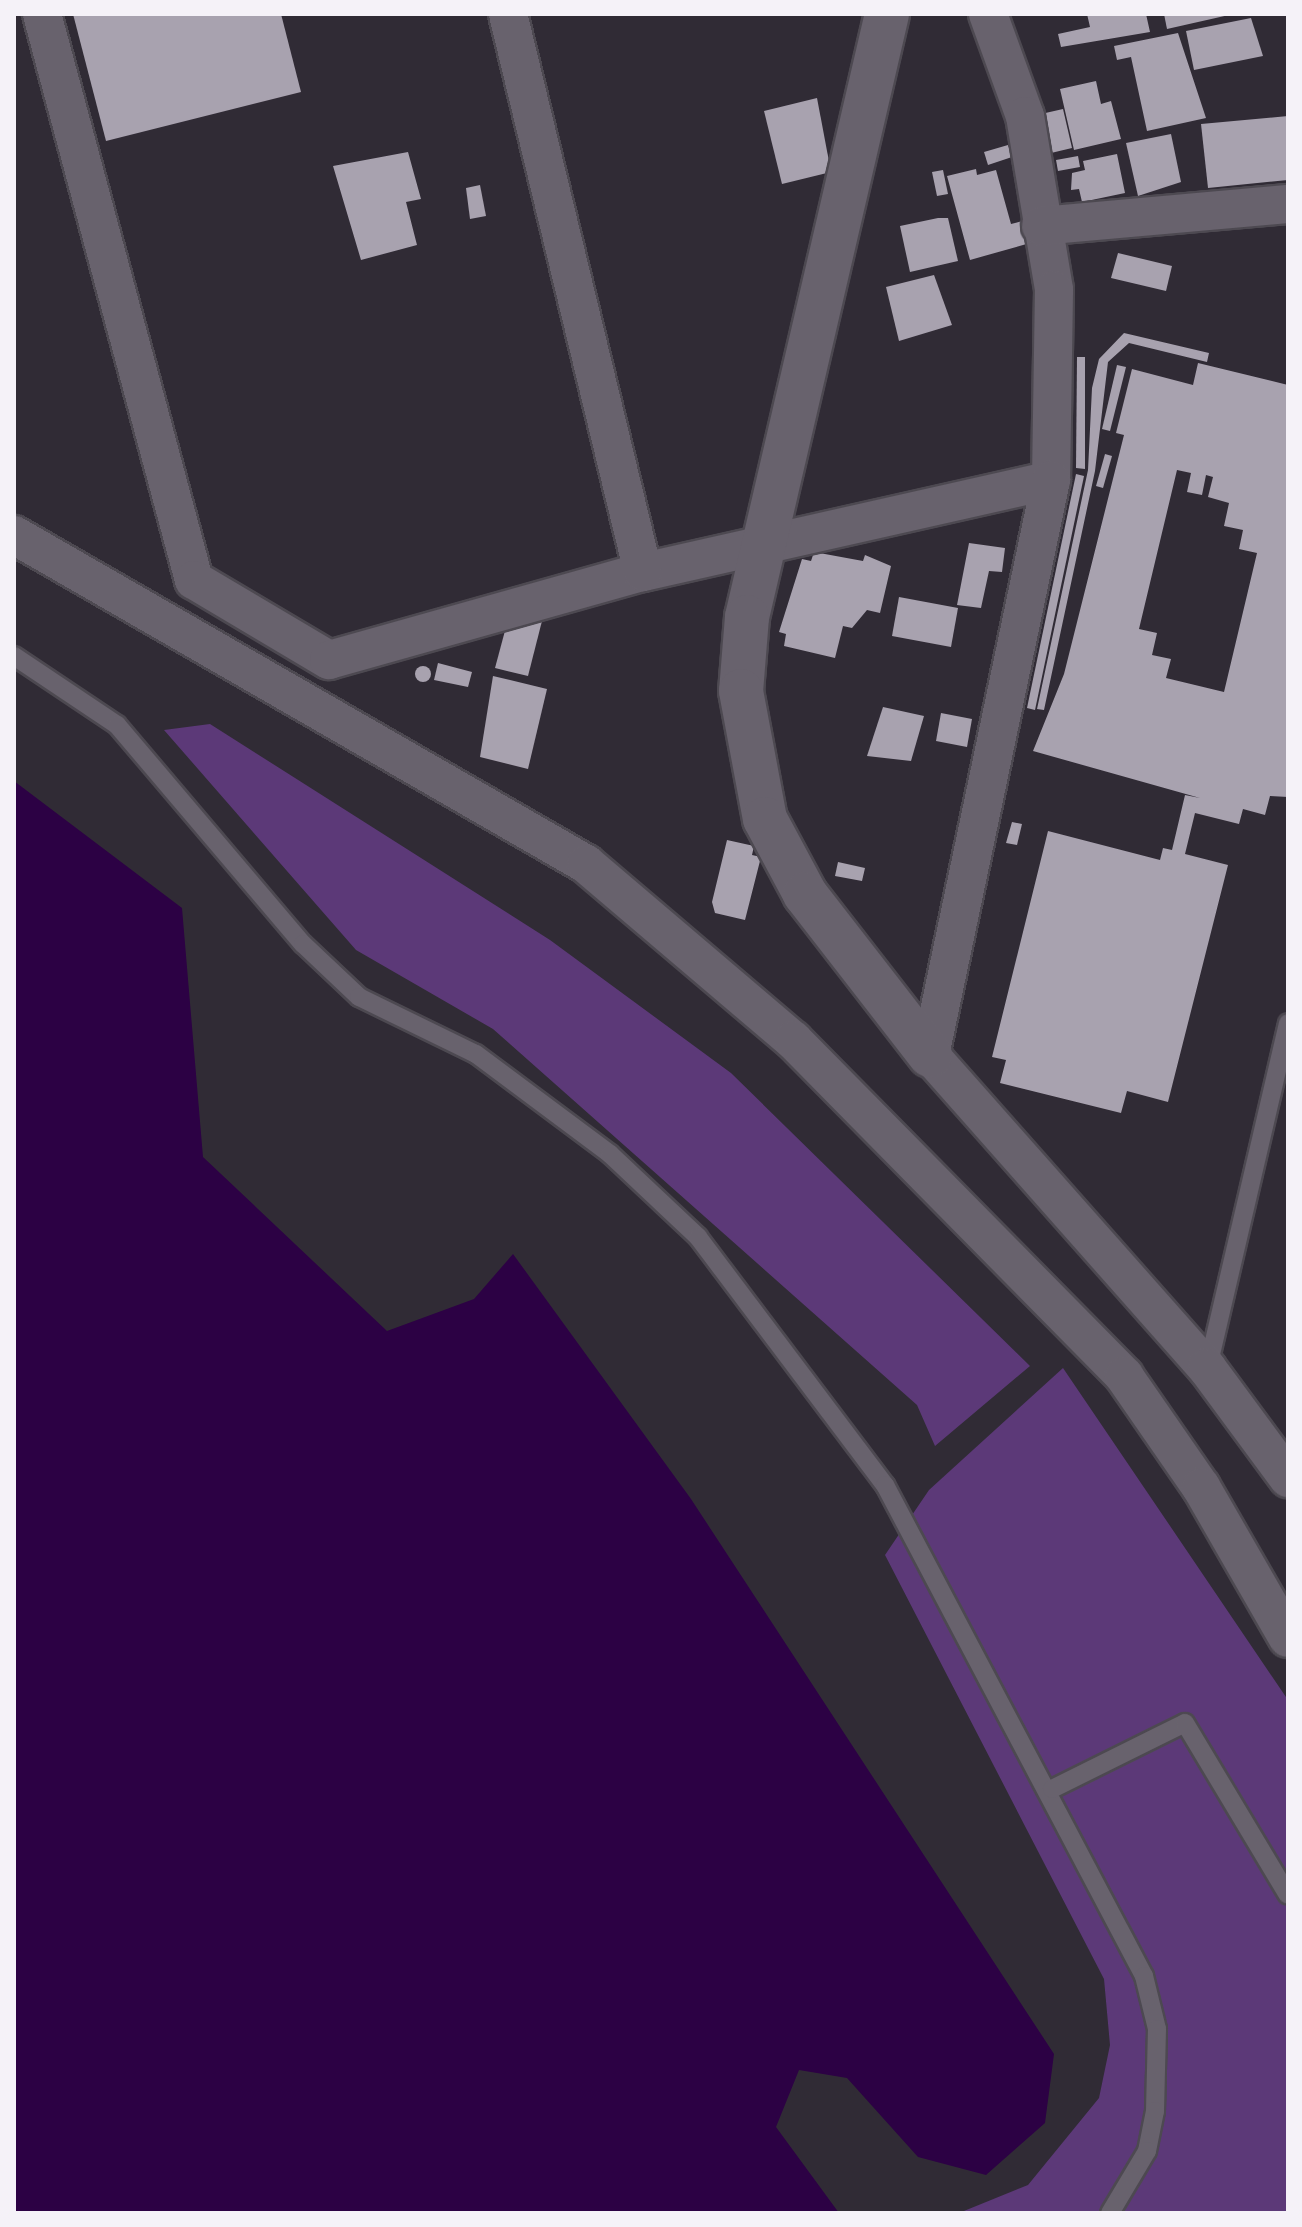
<!DOCTYPE html>
<style>
body{margin:0}
#map{position:relative;width:1302px;height:2227px;overflow:hidden;background:#302b35;font-family:Rubik,sans-serif}
div>[style]{position:absolute}
.green>*{inset:0;background:#5c3978}
.water>*{inset:0;background:#2c0144}
.building>*{inset:0;background:#a8a2af}
.round{border-radius:50%}
.roads{filter:drop-shadow(2px 0 #4d4951) drop-shadow(-2px 0 #4d4951) drop-shadow(0 2px #4d4951) drop-shadow(0 -2px #4d4951)}
.lane>*{height:18px;margin:-9px;padding:0 9px;transform-origin:9px;border-radius:9px;background:#68626d}
.street>*{height:38px;margin:-19px;padding:0 19px;transform-origin:19px;border-radius:19px;background:#68626d}
.secondary>*{height:44px;margin:-22px;padding:0 22px;transform-origin:22px;border-radius:22px;background:#68626d}
span{translate:-50% -50%;white-space:nowrap;text-align:center;line-height:1.15;-webkit-text-stroke:8px #302b35;paint-order:stroke}
.frame{position:absolute;inset:0;border:16px solid #f5f2f8;pointer-events:none}
</style>
<div id="map">
<div class="green">
<i style="clip-path:polygon(210px 724px,550px 940px,731px 1073px,1030px 1366px,935px 1446px,917px 1405px,493px 1029px,356px 950px,164px 730px)"></i>
<i style="clip-path:polygon(1063px 1368px,1288px 1700px,1288px 2213px,959px 2213px,1028px 2185px,1099px 2098px,1110px 2045px,1104px 1979px,885px 1555px,929px 1490px)"></i>
</div>
<div class="water">
<i style="clip-path:polygon(14px 781px,182px 908px,203px 1157px,387px 1331px,474px 1299px,513px 1254px,691px 1499px,1054px 2054px,1045px 2123px,986px 2175px,918px 2157px,847px 2078px,799px 2070px,776px 2127px,839px 2213px,14px 2213px)"></i>
</div>
<div class="building">
<i style="clip-path:polygon(73px 14px,281px 14px,301px 92px,106px 141px)"></i>
<i style="clip-path:polygon(1087px 14px,1146px 14px,1150px 32px,1061px 47px,1058px 34px,1090px 27px)"></i>
<i style="clip-path:polygon(1164px 14px,1229px 14px,1229px 15px,1167px 29px)"></i>
<i style="clip-path:polygon(1251px 18px,1263px 56px,1194px 70px,1186px 31px)"></i>
<i style="clip-path:polygon(1178px 33px,1206px 118px,1147px 131px,1131px 57px,1117px 60px,1114px 46px)"></i>
<i style="clip-path:polygon(1096px 81px,1101px 104px,1111px 101px,1121px 139px,1074px 150px,1060px 89px)"></i>
<i style="clip-path:polygon(817px 98px,831px 172px,782px 184px,764px 111px)"></i>
<i style="clip-path:polygon(1063px 109px,1072px 148px,1051px 153px,1041px 114px)"></i>
<i style="clip-path:polygon(1288px 116px,1288px 180px,1208px 188px,1201px 124px)"></i>
<i style="clip-path:polygon(1171px 134px,1181px 182px,1138px 196px,1126px 143px)"></i>
<i style="clip-path:polygon(1008px 145px,1012px 157px,988px 165px,984px 152px)"></i>
<i style="clip-path:polygon(408px 152px,421px 199px,406px 202px,417px 245px,361px 260px,333px 166px)"></i>
<i style="clip-path:polygon(1117px 154px,1125px 193px,1082px 202px,1079px 189px,1071px 190px,1072px 173px,1085px 170px,1083px 161px)"></i>
<i style="clip-path:polygon(1078px 156px,1080px 167px,1058px 171px,1056px 160px)"></i>
<i style="clip-path:polygon(976px 169px,977px 175px,996px 170px,1011px 224px,1026px 220px,1030px 243px,970px 260px,947px 176px)"></i>
<i style="clip-path:polygon(943px 170px,948px 194px,937px 196px,932px 172px)"></i>
<i style="clip-path:polygon(480px 185px,486px 216px,470px 219px,466px 188px)"></i>
<i style="clip-path:polygon(938px 218px,948px 218px,958px 261px,910px 272px,900px 226px)"></i>
<i style="clip-path:polygon(1118px 253px,1172px 266px,1166px 291px,1111px 278px)"></i>
<i style="clip-path:polygon(934px 275px,952px 325px,899px 341px,886px 287px)"></i>
<i style="clip-path:polygon(1124px 333px,1209px 353px,1207px 362px,1129px 343px,1108px 362px,1095px 471px,1044px 710px,1037px 709px,1088px 470px,1092px 388px,1099px 359px)"></i>
<i style="clip-path:polygon(1077px 357px,1085px 357px,1085px 469px,1076px 468px)"></i>
<i style="clip-path:polygon(evenodd,1198px 363px,1288px 385px,1288px 797px,1270px 796px,1265px 815px,1243px 809px,1239px 824px,1195px 813px,1185px 854px,1228px 865px,1168px 1102px,1127px 1091px,1121px 1113px,1000px 1083px,1006px 1060px,992px 1057px,1048px 831px,1160px 860px,1163px 848px,1172px 850px,1185px 795px,1200px 798px,1033px 751px,1064px 674px,1124px 435px,1116px 433px,1132px 369px,1193px 385px,1198px 363px,1177px 470px,1191px 473px,1187px 492px,1202px 495px,1206px 475px,1213px 477px,1208px 497px,1229px 503px,1224px 526px,1243px 530px,1239px 549px,1257px 553px,1224px 692px,1166px 678px,1171px 659px,1152px 655px,1157px 633px,1139px 629px,1177px 470px)"></i>
<i style="clip-path:polygon(1117px 365px,1126px 367px,1110px 431px,1102px 429px)"></i>
<i style="clip-path:polygon(1105px 454px,1112px 456px,1103px 488px,1096px 486px)"></i>
<i style="clip-path:polygon(1076px 474px,1084px 476px,1035px 710px,1027px 708px)"></i>
<i style="clip-path:polygon(969px 543px,1005px 548px,1002px 572px,989px 571px,981px 608px,957px 605px)"></i>
<i style="clip-path:polygon(814px 552px,863px 561px,865px 555px,891px 566px,880px 613px,867px 610px,852px 628px,843px 626px,835px 658px,784px 646px,786px 634px,779px 632px,802px 559px,811px 561px)"></i>
<i style="clip-path:polygon(899px 597px,958px 608px,951px 647px,892px 636px)"></i>
<i style="clip-path:polygon(543px 617px,528px 676px,495px 668px,506px 627px)"></i>
<i style="clip-path:polygon(438px 663px,472px 672px,468px 687px,434px 680px)"></i>
<i class="round" style="left:415px;top:666px;width:16px;height:16px"></i>
<i style="clip-path:polygon(493px 676px,547px 689px,528px 769px,480px 757px)"></i>
<i style="clip-path:polygon(883px 707px,924px 716px,911px 761px,867px 756px)"></i>
<i style="clip-path:polygon(941px 713px,972px 719px,967px 747px,936px 741px)"></i>
<i style="clip-path:polygon(1012px 822px,1022px 824px,1017px 845px,1006px 843px)"></i>
<i style="clip-path:polygon(727px 840px,754px 846px,752px 855px,761px 857px,745px 920px,715px 913px,712px 902px)"></i>
<i style="clip-path:polygon(838px 862px,865px 868px,862px 881px,835px 876px)"></i>
</div>
<div class="roads">
<div class="lane">
<i style="left:14px;top:656px;width:124px;rotate:33.8deg"></i>
<i style="left:117px;top:725px;width:287px;rotate:49.7deg"></i>
<i style="left:303px;top:944px;width:77px;rotate:43.4deg"></i>
<i style="left:359px;top:997px;width:130px;rotate:26deg"></i>
<i style="left:476px;top:1054px;width:167px;rotate:36.7deg"></i>
<i style="left:610px;top:1154px;width:121px;rotate:43.3deg"></i>
<i style="left:698px;top:1237px;width:311px;rotate:53deg"></i>
<i style="left:885px;top:1485px;width:555px;rotate:62.19deg"></i>
<i style="left:1144px;top:1976px;width:55px;rotate:76.2deg"></i>
<i style="left:1157px;top:2029px;width:82px;rotate:91.4deg"></i>
<i style="left:1155px;top:2111px;width:41px;rotate:101.3deg"></i>
<i style="left:1147px;top:2151px;width:72px;rotate:120.8deg"></i>
<i style="left:1208px;top:1367px;width:353px;rotate:-76.9deg"></i>
<i style="left:1052px;top:1789px;width:148px;rotate:-26.4deg"></i>
<i style="left:1185px;top:1723px;width:200px;rotate:59.1deg"></i>
</div>
<div class="street">
<i style="left:42px;top:14px;width:586px;rotate:74.97deg"></i>
<i style="left:194px;top:580px;width:157px;rotate:30.7deg"></i>
<i style="left:329px;top:660px;width:326px;rotate:-15.7deg"></i>
<i style="left:643px;top:572px;width:418px;rotate:-12.7deg"></i>
<i style="left:508px;top:14px;width:574px;rotate:76.4deg"></i>
<i style="left:988px;top:14px;width:109px;rotate:70.1deg"></i>
<i style="left:1025px;top:116px;width:176px;rotate:80.5deg"></i>
<i style="left:1054px;top:290px;width:190px;rotate:90.9deg"></i>
<i style="left:1051px;top:480px;width:588px;rotate:101.88deg"></i>
<i style="left:930px;top:1055px;width:418px;rotate:48.5deg"></i>
<i style="left:1207px;top:1368px;width:137px;rotate:53.6deg"></i>
<i style="left:1041px;top:226px;width:248px;rotate:-5.1deg"></i>
<i style="left:14px;top:535px;width:660px;rotate:29.91deg"></i>
<i style="left:586px;top:864px;width:272px;rotate:40.4deg"></i>
<i style="left:793px;top:1040px;width:472px;rotate:45.4deg"></i>
<i style="left:1124px;top:1376px;width:135px;rotate:55.3deg"></i>
<i style="left:1201px;top:1487px;width:174px;rotate:60.1deg"></i>
</div>
<div class="secondary">
<i style="left:887px;top:14px;width:619px;rotate:103.07deg"></i>
<i style="left:747px;top:617px;width:74px;rotate:94.6deg"></i>
<i style="left:741px;top:691px;width:130px;rotate:79.4deg"></i>
<i style="left:765px;top:819px;width:85px;rotate:61.9deg"></i>
<i style="left:805px;top:894px;width:204px;rotate:52.2deg"></i>
</div>
</div>
<div class="frame"></div>
</div>
